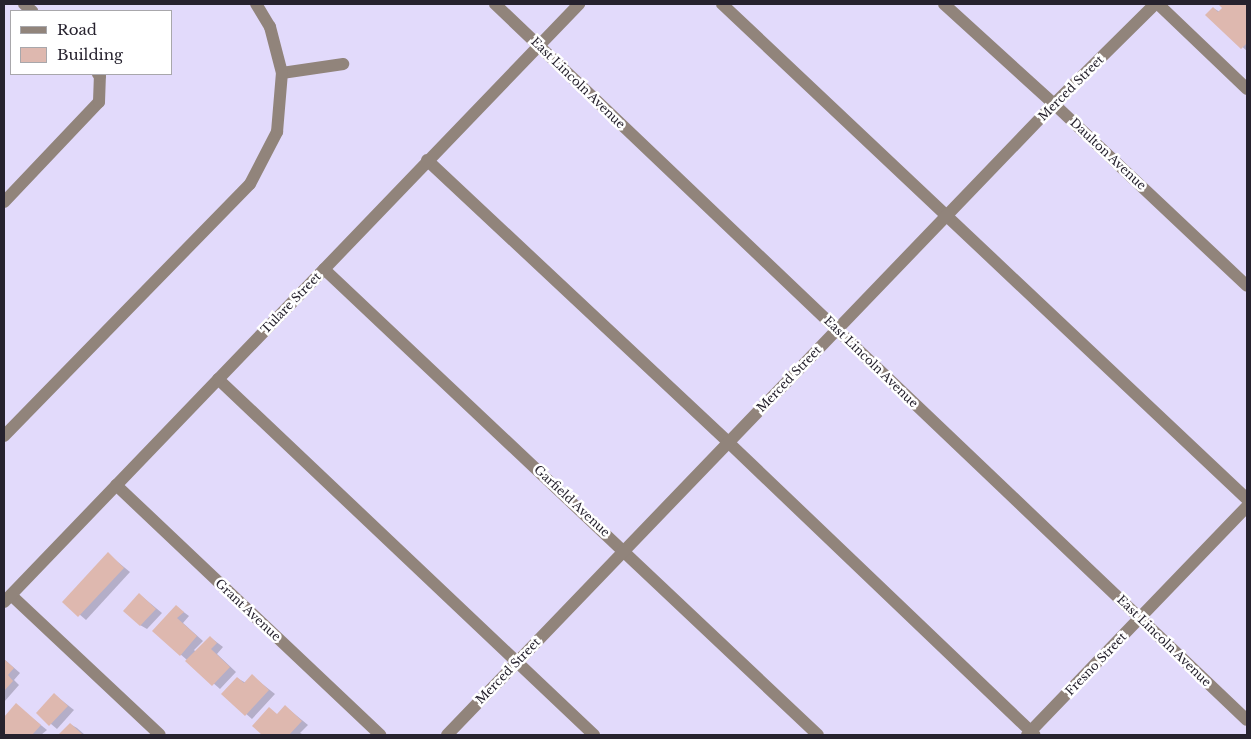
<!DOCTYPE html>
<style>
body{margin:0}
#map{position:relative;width:1251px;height:739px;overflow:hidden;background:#e2dafb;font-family:"Libre Baskerville",serif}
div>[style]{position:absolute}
.shadow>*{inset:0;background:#0003}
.building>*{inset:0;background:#deb8af}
.minor>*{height:12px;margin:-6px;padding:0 6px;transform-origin:6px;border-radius:6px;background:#91847b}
span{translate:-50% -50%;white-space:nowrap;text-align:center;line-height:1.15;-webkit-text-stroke:5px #fff;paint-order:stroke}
.street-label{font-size:12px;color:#26222e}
.frame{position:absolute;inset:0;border:5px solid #26222e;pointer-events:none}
.legend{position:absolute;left:10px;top:10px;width:162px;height:65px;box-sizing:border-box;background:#fff;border:1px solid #a8a7ab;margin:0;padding:6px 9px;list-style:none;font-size:15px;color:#26222e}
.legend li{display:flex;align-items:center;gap:10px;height:25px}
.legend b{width:25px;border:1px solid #a8a7ab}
</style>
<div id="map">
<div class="shadow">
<i style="clip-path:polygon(1220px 4px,1247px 4px,1247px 51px,1207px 15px,1213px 8px,1220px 12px,1224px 8px)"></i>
<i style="clip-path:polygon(108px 554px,130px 572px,86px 620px,64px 601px)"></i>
<i style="clip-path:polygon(139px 594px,162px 613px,147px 629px,140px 625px)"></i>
<i style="clip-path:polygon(177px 607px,189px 616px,183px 623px,203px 641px,194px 650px,196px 652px,210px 637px,223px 647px,217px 654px,236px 672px,220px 689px,154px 631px)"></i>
<i style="clip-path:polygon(4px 659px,20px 673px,14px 680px,19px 685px,4px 702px)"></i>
<i style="clip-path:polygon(252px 676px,275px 694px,252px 719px,223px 694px,237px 678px,246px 683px)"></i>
<i style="clip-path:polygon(55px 695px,74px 710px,57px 729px,38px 713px)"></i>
<i style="clip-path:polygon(16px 705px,47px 730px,41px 735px,4px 735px,4px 719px)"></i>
<i style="clip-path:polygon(286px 707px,308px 725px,300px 733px,304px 735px,264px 735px,254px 726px,269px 709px,278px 715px)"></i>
<i style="clip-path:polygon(70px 724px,77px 728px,85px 735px,60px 735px)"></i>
</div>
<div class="building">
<i style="clip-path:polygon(1218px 4px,1247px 4px,1247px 43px,1241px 49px,1205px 15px,1213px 7px,1218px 12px,1222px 8px)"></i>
<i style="clip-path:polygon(108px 552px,124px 568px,78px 617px,62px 602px)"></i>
<i style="clip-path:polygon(139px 593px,156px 609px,140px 626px,123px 611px)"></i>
<i style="clip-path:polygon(176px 605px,184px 612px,177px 618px,197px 636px,180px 656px,152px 631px)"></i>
<i style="clip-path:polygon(210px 636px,217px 643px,211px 649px,230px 667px,212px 686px,185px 661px)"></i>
<i style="clip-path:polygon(4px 659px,14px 668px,8px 675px,13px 681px,4px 691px)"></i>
<i style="clip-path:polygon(252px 674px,269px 690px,245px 716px,221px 694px,237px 677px,244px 683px)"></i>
<i style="clip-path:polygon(54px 693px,68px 706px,49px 726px,36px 713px)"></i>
<i style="clip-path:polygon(16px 703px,41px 725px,32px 735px,4px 735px,4px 717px)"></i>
<i style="clip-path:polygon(285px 705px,302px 721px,289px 735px,262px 735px,252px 726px,269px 707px,277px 714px)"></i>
<i style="clip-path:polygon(70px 723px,83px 735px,58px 735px)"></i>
</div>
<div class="minor">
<i style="left:24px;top:4px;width:11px;rotate:41deg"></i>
<i style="left:495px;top:4px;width:1038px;rotate:43.6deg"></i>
<i style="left:722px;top:4px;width:722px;rotate:43.32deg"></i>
<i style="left:944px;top:4px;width:149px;rotate:42.3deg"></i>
<i style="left:1054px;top:104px;width:265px;rotate:43.3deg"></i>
<i style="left:1158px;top:4px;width:123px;rotate:43.7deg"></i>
<i style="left:282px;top:73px;width:62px;rotate:-8.4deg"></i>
<i style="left:427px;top:160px;width:412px;rotate:43.1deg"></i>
<i style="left:728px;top:442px;width:424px;rotate:43.7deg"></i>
<i style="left:4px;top:202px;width:138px;rotate:-46.5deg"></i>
<i style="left:99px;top:102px;width:26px;rotate:-88deg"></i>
<i style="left:100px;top:76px;width:3px;rotate:-135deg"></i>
<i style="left:324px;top:269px;width:679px;rotate:43.33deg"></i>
<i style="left:218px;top:379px;width:518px;rotate:43.43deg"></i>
<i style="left:4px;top:436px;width:352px;rotate:-45.7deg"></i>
<i style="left:250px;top:184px;width:59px;rotate:-62.6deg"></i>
<i style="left:277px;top:132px;width:59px;rotate:-85.2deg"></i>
<i style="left:282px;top:73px;width:48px;rotate:-104.6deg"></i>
<i style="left:270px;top:27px;width:27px;rotate:-121deg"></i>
<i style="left:116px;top:485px;width:364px;rotate:43.4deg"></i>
<i style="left:11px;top:595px;width:204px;rotate:43.2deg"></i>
<i style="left:4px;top:602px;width:830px;rotate:-46.12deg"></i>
<i style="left:447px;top:735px;width:876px;rotate:-46.11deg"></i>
<i style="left:1054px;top:104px;width:142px;rotate:-44.7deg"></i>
<i style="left:1027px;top:735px;width:318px;rotate:-46.1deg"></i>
</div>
<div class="street-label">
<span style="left:578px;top:83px;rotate:44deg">East Lincoln Avenue</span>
<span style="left:1071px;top:88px;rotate:-45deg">Merced Street</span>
<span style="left:1108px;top:154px;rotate:43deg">Daulton Avenue</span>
<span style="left:291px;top:303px;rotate:-46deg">Tulare Street</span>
<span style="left:871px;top:362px;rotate:44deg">East Lincoln Avenue</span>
<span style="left:789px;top:379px;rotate:-46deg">Merced Street</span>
<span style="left:572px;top:501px;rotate:43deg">Garfield Avenue</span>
<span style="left:248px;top:610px;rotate:43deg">Grant Avenue</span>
<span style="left:1164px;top:641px;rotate:44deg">East Lincoln Avenue</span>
<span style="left:1096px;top:664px;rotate:-46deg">Fresno Street</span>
<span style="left:508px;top:671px;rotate:-46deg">Merced Street</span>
</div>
<div class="frame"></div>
<ul class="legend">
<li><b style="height:6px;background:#91847b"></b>Road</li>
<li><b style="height:14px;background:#deb8af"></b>Building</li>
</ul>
</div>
